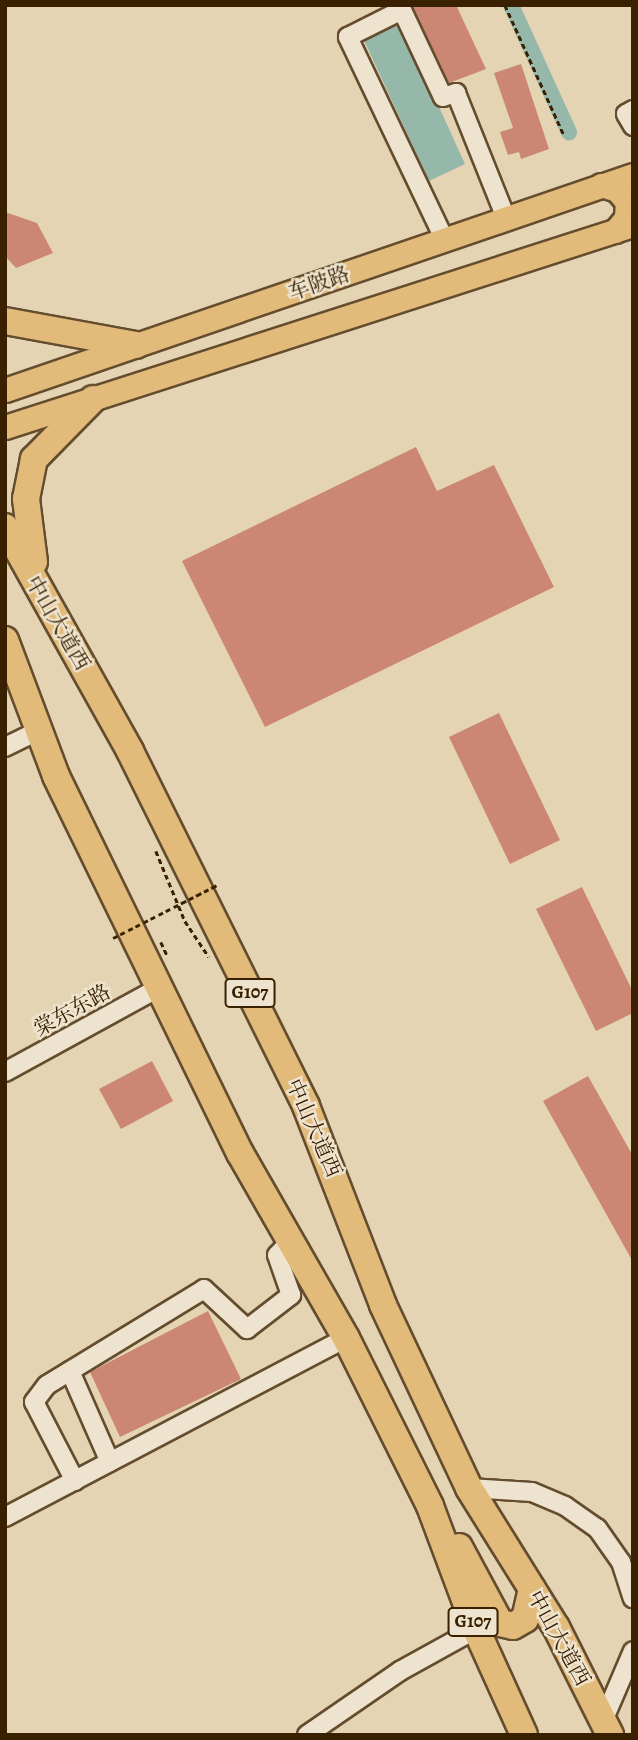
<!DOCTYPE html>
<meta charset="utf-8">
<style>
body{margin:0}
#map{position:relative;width:638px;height:1740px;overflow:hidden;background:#e5d4b3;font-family:Alegreya,"Noto Serif SC",serif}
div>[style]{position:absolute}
.water>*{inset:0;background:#96b8ab}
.canal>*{height:16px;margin:-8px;padding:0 8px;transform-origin:8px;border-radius:8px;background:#96b8ab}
.building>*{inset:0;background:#cb8773}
.path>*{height:2.5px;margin-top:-1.25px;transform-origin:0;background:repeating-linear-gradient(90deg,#392001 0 5px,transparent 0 8.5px)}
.roads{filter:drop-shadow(2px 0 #644d2e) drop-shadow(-2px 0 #644d2e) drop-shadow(0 2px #644d2e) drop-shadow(0 -2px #644d2e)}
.minor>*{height:18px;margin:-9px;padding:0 9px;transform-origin:9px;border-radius:9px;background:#eee3ce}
.major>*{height:23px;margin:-11.5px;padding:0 11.5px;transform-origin:11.5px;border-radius:11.5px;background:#e2ba7a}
.highway>*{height:26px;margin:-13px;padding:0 13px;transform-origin:13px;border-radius:13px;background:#e2ba7a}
.path-bridge>*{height:2.5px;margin-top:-1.25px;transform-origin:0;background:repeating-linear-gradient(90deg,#392001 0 5px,transparent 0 8.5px)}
span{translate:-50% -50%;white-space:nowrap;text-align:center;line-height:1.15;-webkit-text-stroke:5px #eee3ce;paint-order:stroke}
.shield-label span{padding:2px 5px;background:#eee3ce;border:2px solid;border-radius:5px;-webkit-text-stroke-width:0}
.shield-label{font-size:19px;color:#392001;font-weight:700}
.street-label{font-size:21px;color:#392001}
.frame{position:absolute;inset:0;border:7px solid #392001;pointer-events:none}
</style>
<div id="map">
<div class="water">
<i style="clip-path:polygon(399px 19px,465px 164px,429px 181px,362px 36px)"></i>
</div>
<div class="canal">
<i style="left:511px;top:5px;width:140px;rotate:65.5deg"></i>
</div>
<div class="building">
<i style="clip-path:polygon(412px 5px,456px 5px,486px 69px,449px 83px)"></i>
<i style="clip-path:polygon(521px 64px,549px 149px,521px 159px,519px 152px,508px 155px,500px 132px,513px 128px,494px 73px)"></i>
<i style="clip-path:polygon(5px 212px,37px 223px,53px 253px,16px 268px,5px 256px)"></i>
<i style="clip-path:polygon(416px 447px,437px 491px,494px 465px,554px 587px,265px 727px,182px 561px)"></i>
<i style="clip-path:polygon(499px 713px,560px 840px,510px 864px,449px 737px)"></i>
<i style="clip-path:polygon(582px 887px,633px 992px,633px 1013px,596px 1031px,536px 909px)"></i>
<i style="clip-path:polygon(152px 1061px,173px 1101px,121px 1129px,99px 1089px)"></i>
<i style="clip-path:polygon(588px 1076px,633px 1156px,633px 1262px,543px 1101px)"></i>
<i style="clip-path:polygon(208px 1311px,241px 1379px,120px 1437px,90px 1372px)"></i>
</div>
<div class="path">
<i style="left:505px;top:5px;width:143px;rotate:65.6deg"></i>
<i style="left:156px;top:851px;width:76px;rotate:67.5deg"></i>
<i style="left:185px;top:921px;width:43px;rotate:56.3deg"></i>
<i style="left:161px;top:942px;width:14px;rotate:65deg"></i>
</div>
<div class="roads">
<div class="minor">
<i style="left:633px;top:110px;width:8px;rotate:150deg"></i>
<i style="left:626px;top:114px;width:14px;rotate:60deg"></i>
<i style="left:440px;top:230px;width:214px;rotate:-115.5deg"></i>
<i style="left:348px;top:37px;width:60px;rotate:-26.6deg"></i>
<i style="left:402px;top:10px;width:96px;rotate:64.8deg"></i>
<i style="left:443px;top:97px;width:14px;rotate:-17deg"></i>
<i style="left:456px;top:93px;width:124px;rotate:68.2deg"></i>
<i style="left:5px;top:747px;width:37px;rotate:-26deg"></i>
<i style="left:5px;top:1072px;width:177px;rotate:-28.7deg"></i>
<i style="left:70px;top:1371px;width:99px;rotate:66.3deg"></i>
<i style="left:75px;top:1481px;width:89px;rotate:-117.4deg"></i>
<i style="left:34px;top:1402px;width:21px;rotate:-53deg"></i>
<i style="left:47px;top:1385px;width:184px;rotate:-31.4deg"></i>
<i style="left:204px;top:1289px;width:59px;rotate:42.9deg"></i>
<i style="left:247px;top:1329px;width:56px;rotate:-37.7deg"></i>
<i style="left:291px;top:1295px;width:42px;rotate:-109.3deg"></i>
<i style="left:277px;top:1255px;width:18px;rotate:-45deg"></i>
<i style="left:469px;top:1488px;width:63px;rotate:3.6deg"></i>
<i style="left:532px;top:1492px;width:36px;rotate:23deg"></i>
<i style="left:565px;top:1506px;width:39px;rotate:35deg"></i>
<i style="left:597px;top:1528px;width:42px;rotate:54.8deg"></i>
<i style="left:621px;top:1562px;width:38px;rotate:72deg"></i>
<i style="left:5px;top:1517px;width:385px;rotate:-27.7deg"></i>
<i style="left:603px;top:1721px;width:76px;rotate:-66.8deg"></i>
<i style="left:307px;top:1735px;width:113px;rotate:-34.5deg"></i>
<i style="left:400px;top:1671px;width:87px;rotate:-28.9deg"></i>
</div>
<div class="major">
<i style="left:601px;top:185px;width:17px;rotate:17deg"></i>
<i style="left:617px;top:190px;width:16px;rotate:50deg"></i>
<i style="left:627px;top:202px;width:16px;rotate:94deg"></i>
<i style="left:626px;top:218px;width:17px;rotate:130deg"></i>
<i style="left:5px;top:390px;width:664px;rotate:-18.9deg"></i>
<i style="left:5px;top:427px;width:660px;rotate:-17.83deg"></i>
</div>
<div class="highway">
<i style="left:5px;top:321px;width:133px;rotate:10.4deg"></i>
<i style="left:5px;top:527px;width:257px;rotate:60.8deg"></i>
<i style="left:130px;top:751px;width:396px;rotate:63.6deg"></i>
<i style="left:306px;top:1106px;width:213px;rotate:68.8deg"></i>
<i style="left:383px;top:1305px;width:202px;rotate:64.8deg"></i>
<i style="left:469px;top:1488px;width:164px;rotate:58deg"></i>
<i style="left:556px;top:1627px;width:121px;rotate:63.4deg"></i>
<i style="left:34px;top:562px;width:64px;rotate:-97.2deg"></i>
<i style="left:26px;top:499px;width:41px;rotate:-78.7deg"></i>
<i style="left:34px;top:459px;width:84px;rotate:-45.5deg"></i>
<i style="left:5px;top:640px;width:145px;rotate:69.4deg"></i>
<i style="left:56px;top:776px;width:420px;rotate:64deg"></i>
<i style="left:240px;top:1153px;width:213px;rotate:60.2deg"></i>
<i style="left:346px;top:1338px;width:188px;rotate:63.4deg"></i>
<i style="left:430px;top:1506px;width:131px;rotate:69.5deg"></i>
<i style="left:476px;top:1629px;width:116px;rotate:65.6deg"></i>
<i style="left:459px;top:1547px;width:86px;rotate:61.7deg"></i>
<i style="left:500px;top:1623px;width:13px;rotate:13deg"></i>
<i style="left:513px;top:1626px;width:14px;rotate:-30deg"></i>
<i style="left:525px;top:1619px;width:31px;rotate:-77deg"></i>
</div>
</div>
<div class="path-bridge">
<i style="left:113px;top:938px;width:117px;rotate:-27deg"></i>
</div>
<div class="shield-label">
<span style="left:250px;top:993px">G107</span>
<span style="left:473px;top:1622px">G107</span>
</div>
<div class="street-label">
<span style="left:319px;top:283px;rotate:-19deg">车陂路</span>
<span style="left:58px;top:623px;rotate:60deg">中山大道西</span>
<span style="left:72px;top:1010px;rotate:-29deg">棠东东路</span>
<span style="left:314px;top:1128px;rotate:66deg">中山大道西</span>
<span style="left:559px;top:1638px;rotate:61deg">中山大道西</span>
</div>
<div class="frame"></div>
</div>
